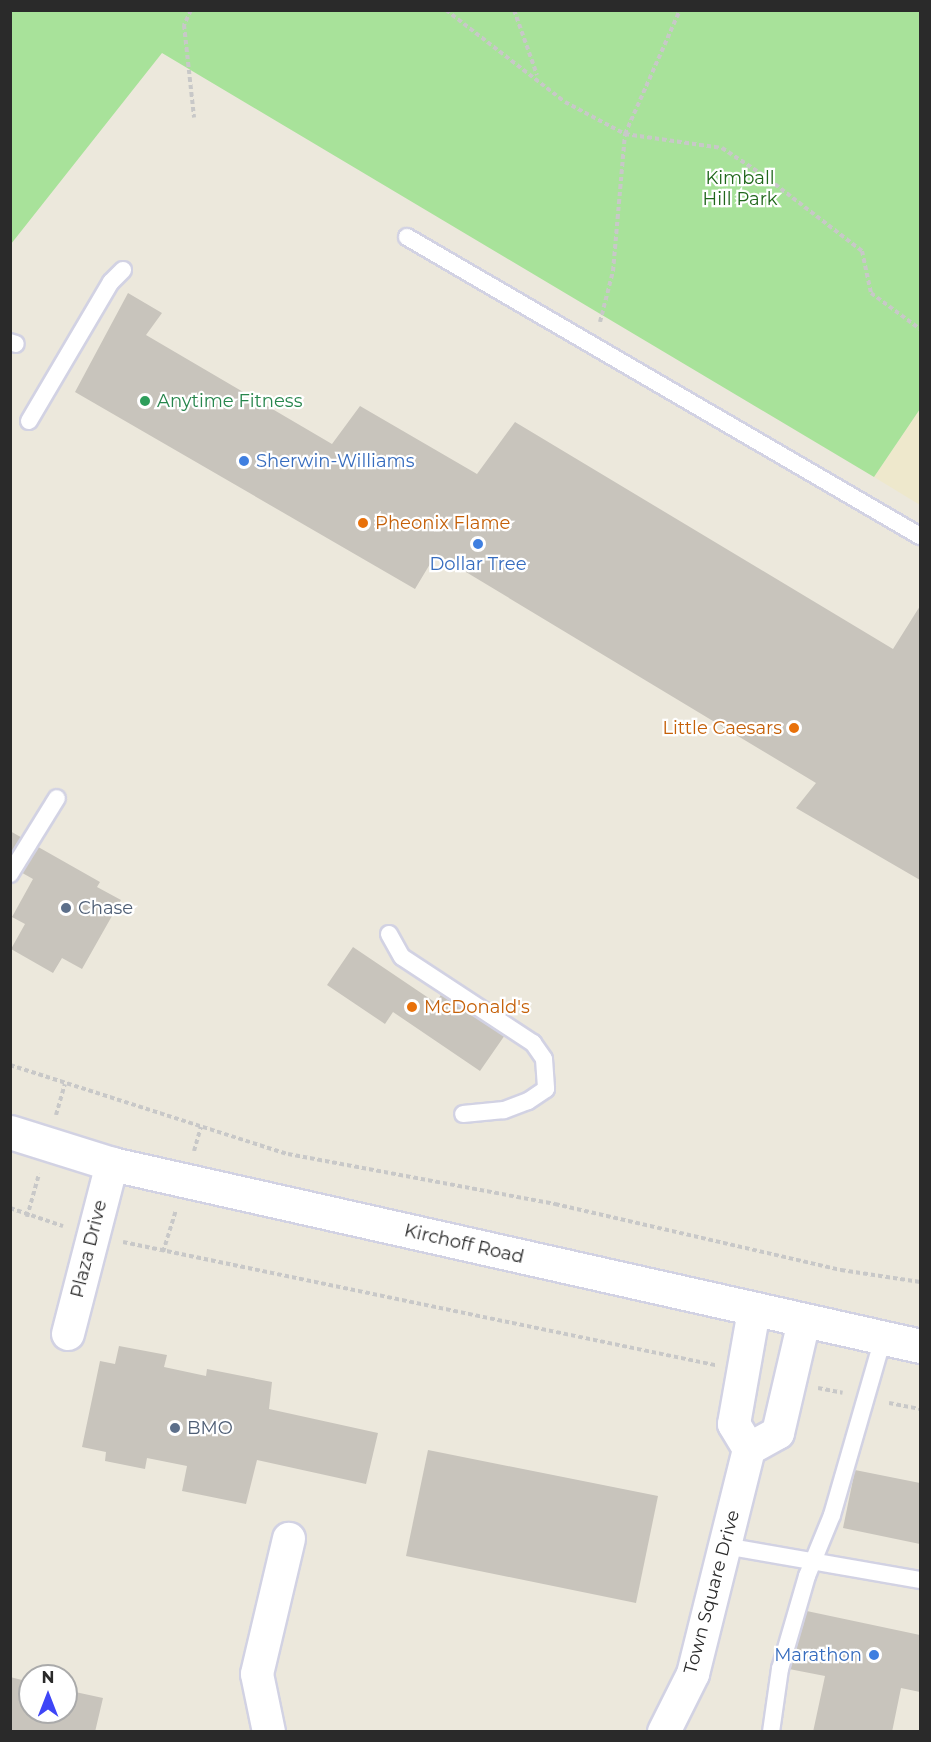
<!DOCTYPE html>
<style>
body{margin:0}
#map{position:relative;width:931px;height:1742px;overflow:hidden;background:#ece8dc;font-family:Montserrat,sans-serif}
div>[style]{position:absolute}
.education>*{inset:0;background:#eee8cc}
.green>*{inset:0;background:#a8e29a}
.building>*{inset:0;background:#c8c4bc}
.path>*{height:4px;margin-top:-2px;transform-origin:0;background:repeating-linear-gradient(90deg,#c8c8c8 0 4.5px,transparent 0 7.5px)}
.roads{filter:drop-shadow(2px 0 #d2d2e3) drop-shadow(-2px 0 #d2d2e3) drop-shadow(0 2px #d2d2e3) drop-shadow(0 -2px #d2d2e3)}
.service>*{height:16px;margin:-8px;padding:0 8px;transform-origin:8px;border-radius:8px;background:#fff}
.minor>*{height:32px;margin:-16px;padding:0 16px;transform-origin:16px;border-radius:16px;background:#fff}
.secondary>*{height:33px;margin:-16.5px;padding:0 16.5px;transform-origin:16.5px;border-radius:16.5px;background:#fff}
.dots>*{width:16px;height:16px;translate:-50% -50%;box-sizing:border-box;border:3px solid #fff;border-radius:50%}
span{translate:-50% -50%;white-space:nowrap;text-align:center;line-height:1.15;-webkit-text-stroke:4.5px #fff;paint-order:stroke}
.park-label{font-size:18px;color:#20671b}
.leisure-label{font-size:18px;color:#27864d}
.left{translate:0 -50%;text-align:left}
.shop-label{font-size:18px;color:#366cbe}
.right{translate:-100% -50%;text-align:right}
.food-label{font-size:18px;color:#c56008}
.service-label{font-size:18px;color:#4e5e75}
.street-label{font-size:18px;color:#2a2a2a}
.frame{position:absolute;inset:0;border:12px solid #2a2a2a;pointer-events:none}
.north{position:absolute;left:18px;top:1664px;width:60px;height:60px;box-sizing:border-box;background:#fff;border:2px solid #aaa;border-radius:50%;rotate:0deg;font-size:16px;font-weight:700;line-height:24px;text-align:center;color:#2a2a2a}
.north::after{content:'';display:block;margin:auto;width:21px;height:27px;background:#3e45f7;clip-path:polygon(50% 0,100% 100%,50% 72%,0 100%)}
</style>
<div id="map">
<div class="education">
<i style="clip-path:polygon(920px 409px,920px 505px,874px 477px)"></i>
</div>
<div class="green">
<i style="clip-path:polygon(11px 10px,920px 11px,920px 409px,874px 477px,162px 53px,11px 244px)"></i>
</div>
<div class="building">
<i style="clip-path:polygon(128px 293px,162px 313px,146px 335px,332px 444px,360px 406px,477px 474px,515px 422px,893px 649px,920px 606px,920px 880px,796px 808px,816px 783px,436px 554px,415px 589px,75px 392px)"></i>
<i style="clip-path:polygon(10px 831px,100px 882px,97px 887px,121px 900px,82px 969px,62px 958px,53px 973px,11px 949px,25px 924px,12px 917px,33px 879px,10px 866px)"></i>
<i style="clip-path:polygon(353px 947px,436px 1003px,442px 993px,505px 1035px,480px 1071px,393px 1012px,385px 1024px,327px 985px)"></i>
<i style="clip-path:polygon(119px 1346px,167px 1355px,164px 1367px,206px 1376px,207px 1369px,272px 1382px,269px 1409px,378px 1433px,366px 1484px,257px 1460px,246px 1504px,182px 1491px,187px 1466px,147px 1458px,145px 1469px,105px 1461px,106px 1452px,82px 1447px,100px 1361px,115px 1364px)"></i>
<i style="clip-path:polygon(428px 1450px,658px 1496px,636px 1603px,406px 1556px)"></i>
<i style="clip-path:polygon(855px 1470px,920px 1483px,920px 1544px,843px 1528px)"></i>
<i style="clip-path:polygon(802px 1610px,920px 1635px,920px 1692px,901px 1688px,892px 1732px,813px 1732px,825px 1676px,789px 1669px)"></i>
<i style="clip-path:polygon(10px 1677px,30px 1682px,30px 1712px,66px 1712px,66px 1690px,103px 1698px,95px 1732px,10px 1732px)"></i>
</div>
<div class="path">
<i style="left:191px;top:10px;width:17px;rotate:115deg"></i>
<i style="left:184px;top:25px;width:93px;rotate:83.8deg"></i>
<i style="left:446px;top:10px;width:150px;rotate:37.7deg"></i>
<i style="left:565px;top:102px;width:68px;rotate:28.1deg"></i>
<i style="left:625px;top:134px;width:98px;rotate:8.2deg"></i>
<i style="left:722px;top:148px;width:49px;rotate:33.4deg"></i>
<i style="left:763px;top:175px;width:125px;rotate:37.5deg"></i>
<i style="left:862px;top:251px;width:43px;rotate:77.9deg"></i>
<i style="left:871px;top:293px;width:61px;rotate:36.3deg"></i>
<i style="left:514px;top:10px;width:69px;rotate:70.5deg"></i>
<i style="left:600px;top:322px;width:53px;rotate:-75.7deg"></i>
<i style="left:613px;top:271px;width:138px;rotate:-85deg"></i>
<i style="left:625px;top:134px;width:136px;rotate:-66.1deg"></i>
<i style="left:10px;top:1065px;width:292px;rotate:17.8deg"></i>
<i style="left:288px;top:1154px;width:272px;rotate:10.6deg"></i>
<i style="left:555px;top:1204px;width:294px;rotate:13deg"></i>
<i style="left:841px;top:1270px;width:80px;rotate:8.6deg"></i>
<i style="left:56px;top:1115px;width:32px;rotate:-74deg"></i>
<i style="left:194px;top:1151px;width:25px;rotate:-74deg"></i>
<i style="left:10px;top:1208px;width:56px;rotate:18.8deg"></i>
<i style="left:27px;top:1217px;width:45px;rotate:-74.4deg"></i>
<i style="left:123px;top:1242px;width:605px;rotate:11.74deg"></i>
<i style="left:163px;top:1252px;width:44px;rotate:-72.8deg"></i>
<i style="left:818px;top:1388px;width:25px;rotate:11deg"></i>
<i style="left:889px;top:1403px;width:32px;rotate:11deg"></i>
</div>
<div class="roads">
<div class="service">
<i style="left:407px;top:237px;width:594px;rotate:30.24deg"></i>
<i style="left:10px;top:342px;width:6px;rotate:18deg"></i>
<i style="left:29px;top:421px;width:161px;rotate:-59.5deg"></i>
<i style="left:111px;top:282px;width:17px;rotate:-45deg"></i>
<i style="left:10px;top:874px;width:89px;rotate:-58.3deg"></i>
<i style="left:389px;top:934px;width:26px;rotate:61deg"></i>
<i style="left:402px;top:957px;width:157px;rotate:33.3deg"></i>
<i style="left:533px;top:1043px;width:19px;rotate:55deg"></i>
<i style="left:544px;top:1059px;width:30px;rotate:86deg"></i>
<i style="left:546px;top:1089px;width:22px;rotate:146deg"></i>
<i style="left:528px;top:1101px;width:26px;rotate:159deg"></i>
<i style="left:504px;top:1110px;width:41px;rotate:174.4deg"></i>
<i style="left:725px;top:1546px;width:198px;rotate:9.9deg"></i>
<i style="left:771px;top:1732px;width:64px;rotate:-81.9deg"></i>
<i style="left:780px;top:1669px;width:97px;rotate:-73.8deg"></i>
<i style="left:807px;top:1576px;width:66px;rotate:-67.7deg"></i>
<i style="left:832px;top:1515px;width:184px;rotate:-73.9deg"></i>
</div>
<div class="minor">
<i style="left:68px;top:1334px;width:176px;rotate:-75.5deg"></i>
<i style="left:749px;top:1449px;width:33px;rotate:-29deg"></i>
<i style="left:778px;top:1433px;width:115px;rotate:-76.9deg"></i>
<i style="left:269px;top:1732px;width:59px;rotate:-101.7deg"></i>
<i style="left:257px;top:1674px;width:139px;rotate:-76.7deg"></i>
<i style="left:664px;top:1732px;width:65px;rotate:-63.4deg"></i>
<i style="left:693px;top:1674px;width:232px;rotate:-76deg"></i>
<i style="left:749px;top:1449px;width:29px;rotate:-121deg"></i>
<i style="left:734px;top:1424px;width:115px;rotate:-80deg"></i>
</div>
<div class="secondary">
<i style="left:10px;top:1132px;width:107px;rotate:17.4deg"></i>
<i style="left:112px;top:1164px;width:828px;rotate:12.69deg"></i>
</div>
</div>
<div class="dots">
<i style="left:145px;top:401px;background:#2e9e5b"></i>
<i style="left:244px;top:461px;background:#3f7fe0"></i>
<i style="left:363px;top:523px;background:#e8710a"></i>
<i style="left:478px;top:544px;background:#3f7fe0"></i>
<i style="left:794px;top:728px;background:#e8710a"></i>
<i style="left:66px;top:908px;background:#5c6f8a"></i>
<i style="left:412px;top:1007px;background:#e8710a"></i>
<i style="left:175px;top:1428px;background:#5c6f8a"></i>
<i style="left:874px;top:1655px;background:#3f7fe0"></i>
</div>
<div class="park-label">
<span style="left:740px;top:189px">Kimball<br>Hill Park</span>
</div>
<div class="leisure-label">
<span class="left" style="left:157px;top:401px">Anytime Fitness</span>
</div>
<div class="shop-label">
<span class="left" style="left:256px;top:461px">Sherwin-Williams</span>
<span style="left:478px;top:564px">Dollar Tree</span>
<span class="right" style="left:862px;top:1655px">Marathon</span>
</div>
<div class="food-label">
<span class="left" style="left:375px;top:523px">Pheonix Flame</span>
<span class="right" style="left:782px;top:728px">Little Caesars</span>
<span class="left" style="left:424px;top:1007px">McDonald's</span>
</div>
<div class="service-label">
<span class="left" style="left:78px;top:908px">Chase</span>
<span class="left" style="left:187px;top:1428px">BMO</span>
</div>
<div class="street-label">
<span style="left:464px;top:1244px;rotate:13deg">Kirchoff Road</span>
<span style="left:89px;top:1249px;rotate:-76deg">Plaza Drive</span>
<span style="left:712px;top:1592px;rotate:-75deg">Town Square Drive</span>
</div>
<div class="frame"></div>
<div class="north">N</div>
</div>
